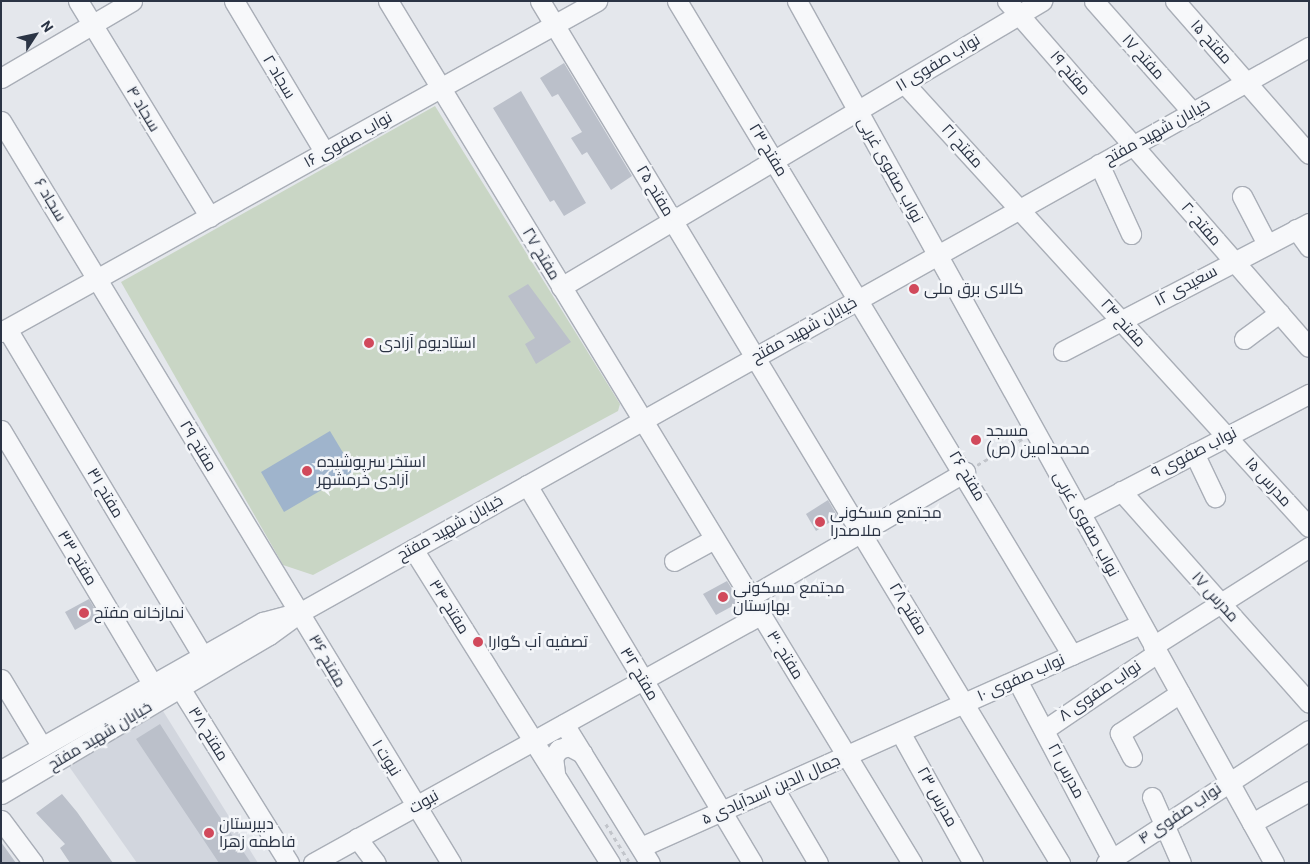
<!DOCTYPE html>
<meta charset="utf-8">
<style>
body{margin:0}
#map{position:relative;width:1310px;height:864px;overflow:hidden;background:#e4e7ec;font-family:Roboto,Cairo,sans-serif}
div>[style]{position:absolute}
.built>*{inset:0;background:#d2d6de}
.green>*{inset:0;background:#c9d6c5}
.water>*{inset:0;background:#9fb4cc}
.building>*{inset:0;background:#bbc0ca}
.path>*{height:2.5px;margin-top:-1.25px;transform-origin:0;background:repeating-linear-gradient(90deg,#c2c5cb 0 4px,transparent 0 8px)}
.roads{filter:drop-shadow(1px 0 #a9aeb7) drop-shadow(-1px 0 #a9aeb7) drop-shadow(0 1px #a9aeb7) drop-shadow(0 -1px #a9aeb7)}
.minor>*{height:19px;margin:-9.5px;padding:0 9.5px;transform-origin:9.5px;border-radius:9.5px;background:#f7f8fa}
.dots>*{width:14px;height:14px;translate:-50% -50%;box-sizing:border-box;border:2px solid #f4f6f9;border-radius:50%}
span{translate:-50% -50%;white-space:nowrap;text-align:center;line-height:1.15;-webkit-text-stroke:5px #f4f6f9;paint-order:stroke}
.street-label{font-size:16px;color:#2b3445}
.poi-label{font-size:16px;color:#2b3445}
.left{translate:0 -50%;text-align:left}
.frame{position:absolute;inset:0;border:2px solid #2b3445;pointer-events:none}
.north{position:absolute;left:10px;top:10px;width:50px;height:50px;-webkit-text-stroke:4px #f4f6f9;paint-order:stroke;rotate:55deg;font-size:14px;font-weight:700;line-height:20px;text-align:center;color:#2b3445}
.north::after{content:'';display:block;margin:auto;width:18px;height:22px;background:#2b3445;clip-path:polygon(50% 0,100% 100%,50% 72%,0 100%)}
</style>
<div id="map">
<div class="built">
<i style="clip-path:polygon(163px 711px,258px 863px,137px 863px,68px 765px)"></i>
</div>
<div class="green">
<i style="clip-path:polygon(435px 106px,620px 404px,618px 411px,313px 575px,283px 565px,121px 282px)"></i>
</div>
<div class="water">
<i style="clip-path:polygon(330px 431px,354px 471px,284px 512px,261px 472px)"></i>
</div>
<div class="building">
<i style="clip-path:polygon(564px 63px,632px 176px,611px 190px,587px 152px,582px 155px,571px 138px,582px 132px,558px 94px,552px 97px,540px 78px)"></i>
<i style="clip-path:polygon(521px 91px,586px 203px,564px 216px,554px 200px,550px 202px,493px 108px)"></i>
<i style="clip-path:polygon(528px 284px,571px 342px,536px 364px,525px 344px,535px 338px,508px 296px)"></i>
<i style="clip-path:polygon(828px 500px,838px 517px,816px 531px,806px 514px)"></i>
<i style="clip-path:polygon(727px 581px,740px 602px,716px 615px,703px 594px)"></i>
<i style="clip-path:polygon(89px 599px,99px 616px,75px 630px,65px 612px)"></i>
<i style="clip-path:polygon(160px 724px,217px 813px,251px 863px,219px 863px,136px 739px)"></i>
<i style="clip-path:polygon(62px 794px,77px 812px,113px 863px,70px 863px,60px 848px,65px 844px,36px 813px)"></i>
<i style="clip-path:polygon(1px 842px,16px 863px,1px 863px)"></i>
</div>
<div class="path">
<i style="left:977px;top:465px;width:52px;rotate:-30deg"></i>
<i style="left:606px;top:824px;width:46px;rotate:58.4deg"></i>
</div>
<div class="roads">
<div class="minor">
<i style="left:78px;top:1px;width:253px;rotate:58.6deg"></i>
<i style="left:234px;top:1px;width:177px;rotate:59.1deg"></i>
<i style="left:388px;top:1px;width:1009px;rotate:58.71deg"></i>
<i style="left:540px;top:1px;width:1007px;rotate:58.9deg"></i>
<i style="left:677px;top:1px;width:764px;rotate:58.87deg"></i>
<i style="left:797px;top:1px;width:985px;rotate:61.04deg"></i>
<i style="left:1007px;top:1px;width:459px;rotate:48.9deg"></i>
<i style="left:1094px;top:1px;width:149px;rotate:48.5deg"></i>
<i style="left:1175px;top:1px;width:203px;rotate:48.8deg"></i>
<i style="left:1px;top:78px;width:152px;rotate:-30.4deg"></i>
<i style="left:904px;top:83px;width:601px;rotate:47.63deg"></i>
<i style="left:1px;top:121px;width:868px;rotate:58.76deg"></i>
<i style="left:1099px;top:164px;width:77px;rotate:65.4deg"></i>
<i style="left:1242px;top:196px;width:54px;rotate:62.5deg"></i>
<i style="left:1296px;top:229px;width:22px;rotate:54deg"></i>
<i style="left:561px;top:287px;width:560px;rotate:-30.74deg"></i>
<i style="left:7px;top:329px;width:382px;rotate:59.1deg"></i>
<i style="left:1px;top:332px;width:682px;rotate:-29.05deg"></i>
<i style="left:1244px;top:339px;width:44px;rotate:-36.6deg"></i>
<i style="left:1063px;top:351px;width:277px;rotate:-27.5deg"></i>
<i style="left:1px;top:430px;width:297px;rotate:59.2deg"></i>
<i style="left:1194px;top:453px;width:49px;rotate:64.5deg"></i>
<i style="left:527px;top:485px;width:440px;rotate:59.2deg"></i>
<i style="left:1121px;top:491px;width:283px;rotate:48.4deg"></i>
<i style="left:1080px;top:513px;width:258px;rotate:-27.5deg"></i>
<i style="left:413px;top:549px;width:371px;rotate:57.9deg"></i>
<i style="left:674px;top:561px;width:46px;rotate:-28.8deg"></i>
<i style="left:750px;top:597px;width:249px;rotate:-30.2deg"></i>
<i style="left:1153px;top:646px;width:185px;rotate:-32.4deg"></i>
<i style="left:1px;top:679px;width:79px;rotate:58.9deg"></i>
<i style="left:1017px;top:680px;width:207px;rotate:62.1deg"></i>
<i style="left:180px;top:688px;width:206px;rotate:58.1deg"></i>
<i style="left:564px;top:724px;width:163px;rotate:58.3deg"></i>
<i style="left:1044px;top:730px;width:137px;rotate:-34.3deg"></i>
<i style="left:900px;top:732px;width:150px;rotate:60.9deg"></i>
<i style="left:1132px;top:757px;width:27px;rotate:-117deg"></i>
<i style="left:1120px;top:733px;width:72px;rotate:-33.7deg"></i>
<i style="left:1px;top:770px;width:301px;rotate:-29.5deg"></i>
<i style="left:263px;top:622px;width:28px;rotate:-15deg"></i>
<i style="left:555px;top:773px;width:16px;rotate:-97deg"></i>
<i style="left:553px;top:757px;width:10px;rotate:-53deg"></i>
<i style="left:559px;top:749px;width:10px;rotate:-17deg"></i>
<i style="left:569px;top:746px;width:15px;rotate:28deg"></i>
<i style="left:774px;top:788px;width:87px;rotate:59.6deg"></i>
<i style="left:1px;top:794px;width:312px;rotate:-30.7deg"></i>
<i style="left:269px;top:635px;width:37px;rotate:-36deg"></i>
<i style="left:299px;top:613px;width:1158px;rotate:-29.27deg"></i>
<i style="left:1152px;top:797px;width:72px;rotate:66.3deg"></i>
<i style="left:1px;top:820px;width:54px;rotate:53.3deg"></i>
<i style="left:1252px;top:823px;width:65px;rotate:-29.3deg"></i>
<i style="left:357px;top:838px;width:31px;rotate:53deg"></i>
<i style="left:641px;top:847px;width:547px;rotate:-24.04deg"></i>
<i style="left:313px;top:863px;width:511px;rotate:-29.02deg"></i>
<i style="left:1106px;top:863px;width:243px;rotate:-33.2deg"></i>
</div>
</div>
<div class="dots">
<i style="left:914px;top:289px;background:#d1495b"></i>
<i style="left:369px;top:343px;background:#d1495b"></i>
<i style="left:976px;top:440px;background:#d1495b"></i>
<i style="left:307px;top:471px;background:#d1495b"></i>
<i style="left:820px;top:522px;background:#d1495b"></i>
<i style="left:723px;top:597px;background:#d1495b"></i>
<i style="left:84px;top:613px;background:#d1495b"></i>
<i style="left:478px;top:642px;background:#d1495b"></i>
<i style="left:209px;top:833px;background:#d1495b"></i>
</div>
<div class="street-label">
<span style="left:1211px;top:42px;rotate:48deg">مفتح ۱۵</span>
<span style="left:1143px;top:57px;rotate:48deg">مفتح ۱۷</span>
<span style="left:938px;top:63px;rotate:-31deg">نواب صفوی ۱۱</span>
<span style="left:1070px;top:73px;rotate:49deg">مفتح ۱۹</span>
<span style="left:279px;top:77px;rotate:59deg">سجاد ۲</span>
<span style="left:143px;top:109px;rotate:59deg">سجاد ۴</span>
<span style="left:1157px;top:132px;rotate:-29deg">خیابان شهید مفتح</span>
<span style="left:348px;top:140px;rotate:-29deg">نواب صفوی ۱۶</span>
<span style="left:962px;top:146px;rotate:48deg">مفتح ۲۱</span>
<span style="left:768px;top:150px;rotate:59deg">مفتح ۲۳</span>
<span style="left:890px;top:170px;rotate:61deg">نواب صفوی غربی</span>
<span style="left:655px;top:191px;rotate:59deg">مفتح ۲۵</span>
<span style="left:50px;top:200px;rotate:59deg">سجاد ۶</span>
<span style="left:1201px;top:224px;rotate:49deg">مفتح ۲۰</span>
<span style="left:541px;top:254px;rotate:59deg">مفتح ۲۷</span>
<span style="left:1186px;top:286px;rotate:-28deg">سعیدی ۱۲</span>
<span style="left:1123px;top:323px;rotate:48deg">مفتح ۲۴</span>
<span style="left:804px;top:330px;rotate:-29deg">خیابان شهید مفتح</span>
<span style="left:198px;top:446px;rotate:59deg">مفتح ۲۹</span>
<span style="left:1194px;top:453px;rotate:-27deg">نواب صفوی ۹</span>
<span style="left:967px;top:476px;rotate:59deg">مفتح ۲۶</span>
<span style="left:1268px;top:482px;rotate:48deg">مدرس ۱۵</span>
<span style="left:105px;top:493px;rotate:59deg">مفتح ۳۱</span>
<span style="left:1086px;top:524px;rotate:61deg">نواب صفوی غربی</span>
<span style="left:450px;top:528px;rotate:-29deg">خیابان شهید مفتح</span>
<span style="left:77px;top:558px;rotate:59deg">مفتح ۳۳</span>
<span style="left:1215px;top:597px;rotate:48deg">مدرس ۱۷</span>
<span style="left:449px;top:607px;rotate:58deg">مفتح ۳۴</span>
<span style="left:908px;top:609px;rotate:59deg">مفتح ۲۸</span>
<span style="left:785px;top:655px;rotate:58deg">مفتح ۳۰</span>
<span style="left:327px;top:661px;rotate:60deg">مفتح ۳۶</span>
<span style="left:639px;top:674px;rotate:59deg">مفتح ۳۲</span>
<span style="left:1021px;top:678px;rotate:-24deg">نواب صفوی ۱۰</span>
<span style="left:1100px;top:691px;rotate:-34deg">نواب صفوی ۸</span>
<span style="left:208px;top:734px;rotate:58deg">مفتح ۳۸</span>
<span style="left:100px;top:736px;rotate:-31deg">خیابان شهید مفتح</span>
<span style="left:386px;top:758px;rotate:58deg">نبوت ۱</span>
<span style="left:1066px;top:771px;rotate:62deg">مدرس ۲۱</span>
<span style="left:771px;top:790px;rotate:-24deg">جمال الدین اسدآبادی ۵</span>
<span style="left:937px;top:797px;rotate:61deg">مدرس ۲۳</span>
<span style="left:424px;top:802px;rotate:-29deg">نبوت</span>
<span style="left:1180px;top:814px;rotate:-34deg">نواب صفوی ۴</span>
</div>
<div class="poi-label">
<span class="left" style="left:924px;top:289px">کالای برق ملی</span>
<span class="left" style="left:379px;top:343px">استادیوم آزادی</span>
<span class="left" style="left:986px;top:440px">مسجد<br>محمدامین (ص)</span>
<span class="left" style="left:317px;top:471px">استخر سرپوشیده<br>آزادی خرمشهر</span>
<span class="left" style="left:830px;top:522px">مجتمع مسکونی<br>ملاصدرا</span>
<span class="left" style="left:733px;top:597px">مجتمع مسکونی<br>بهارستان</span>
<span class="left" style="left:94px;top:613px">نمازخانه مفتح</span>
<span class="left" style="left:488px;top:642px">تصفیه آب گوارا</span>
<span class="left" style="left:219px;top:833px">دبیرستان<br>فاطمه زهرا</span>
</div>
<div class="frame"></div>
<div class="north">N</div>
</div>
